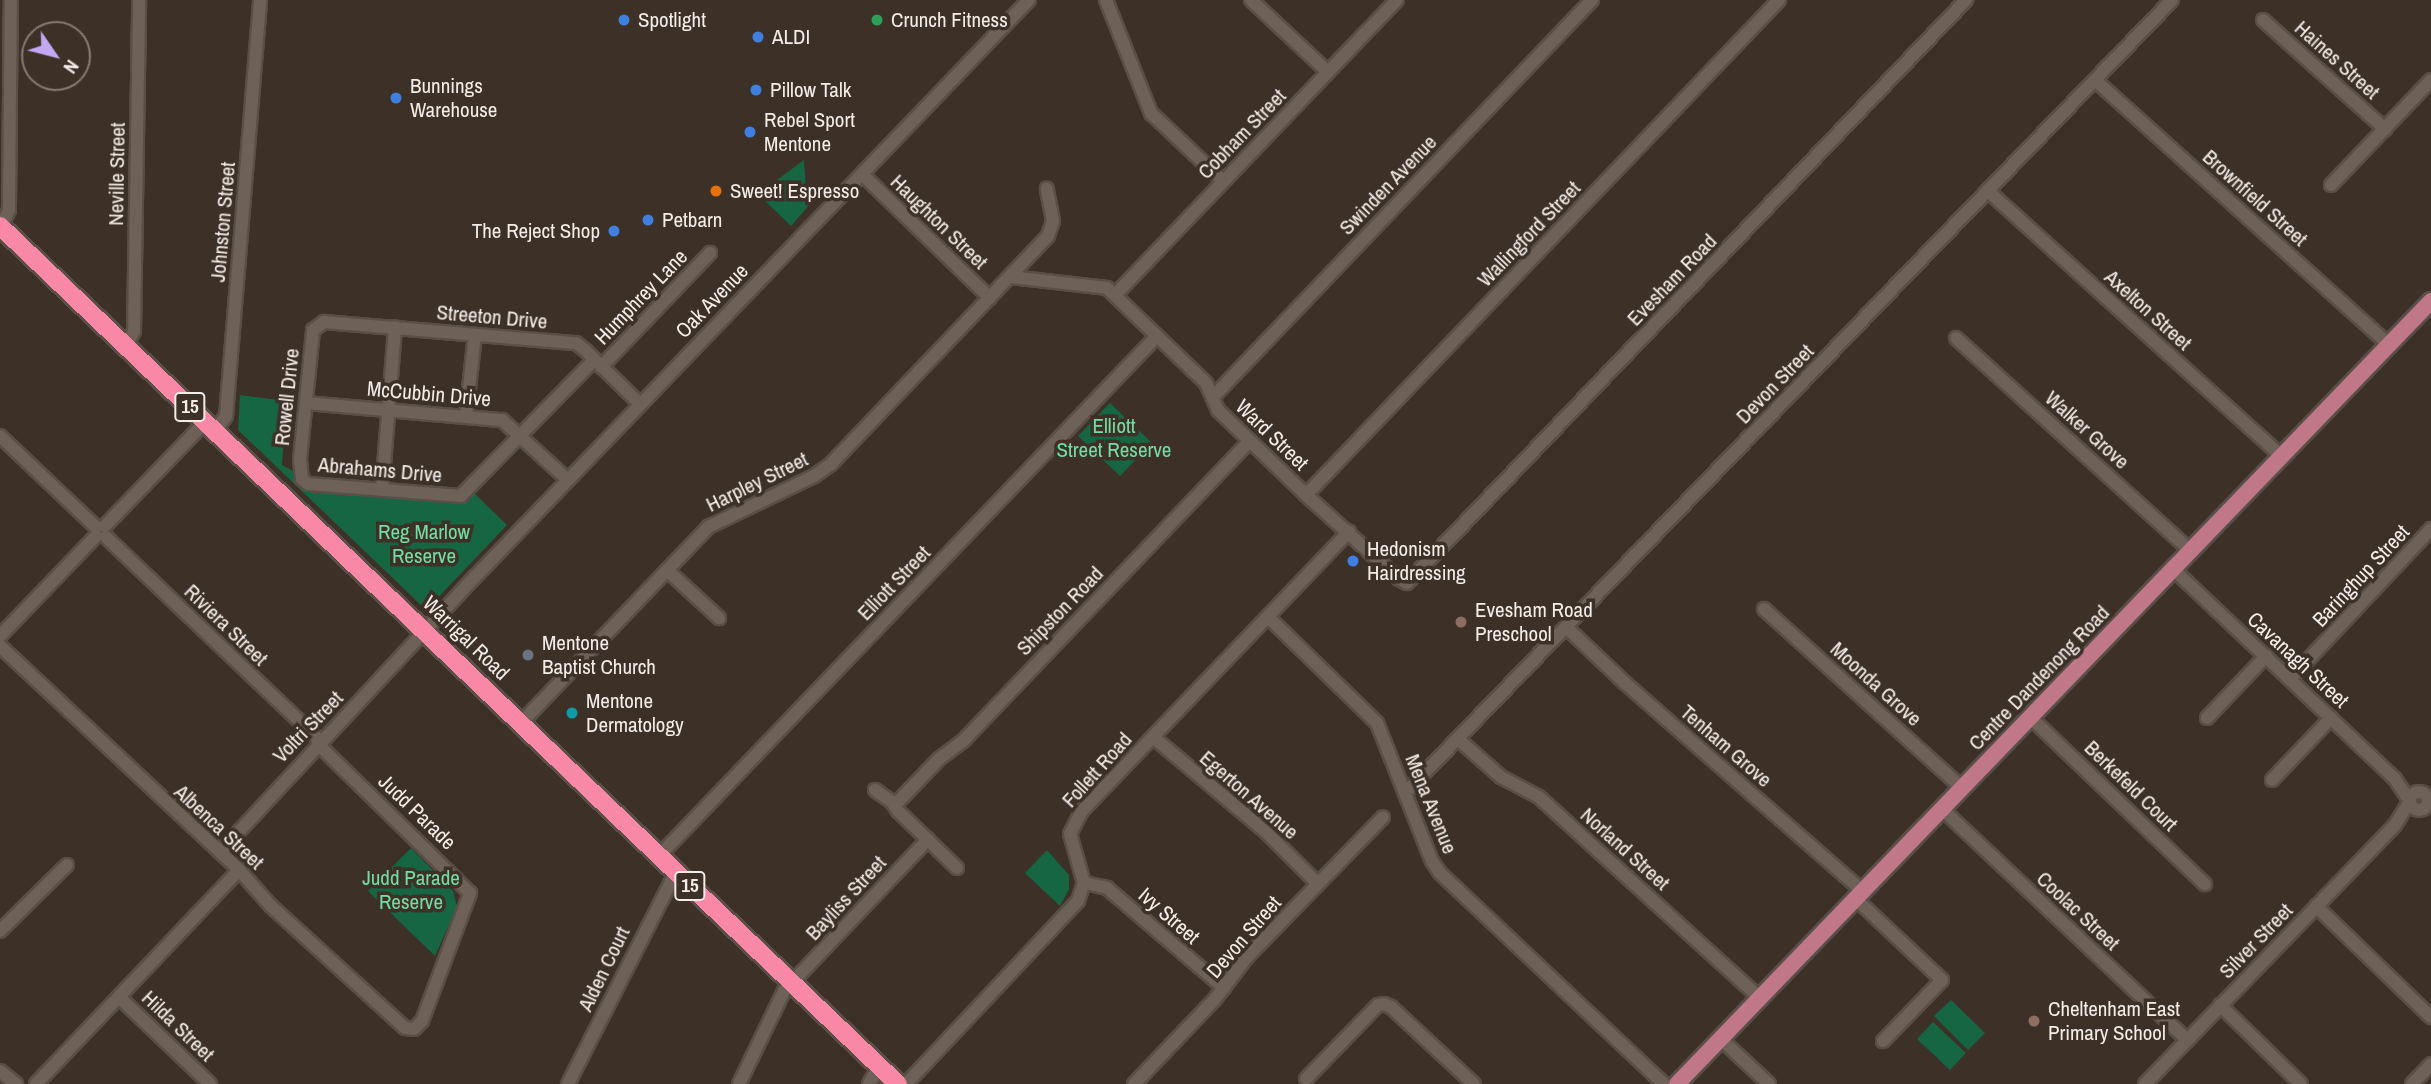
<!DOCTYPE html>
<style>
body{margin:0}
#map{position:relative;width:2431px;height:1084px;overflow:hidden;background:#3c3027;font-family:"Archivo Narrow",sans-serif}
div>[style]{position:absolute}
.green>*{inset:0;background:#176642}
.roads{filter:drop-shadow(2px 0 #594f47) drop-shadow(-2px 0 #594f47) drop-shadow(0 2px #594f47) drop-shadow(0 -2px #594f47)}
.minor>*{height:12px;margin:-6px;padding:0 6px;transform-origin:6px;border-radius:6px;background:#6e6157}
.minor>.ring{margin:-6px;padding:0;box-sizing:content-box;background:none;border:12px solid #6e6157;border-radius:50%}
.major>*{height:16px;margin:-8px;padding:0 8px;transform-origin:8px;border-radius:8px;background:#c17886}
.highway>*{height:18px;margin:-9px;padding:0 9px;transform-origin:9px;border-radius:9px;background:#f988a6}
.dots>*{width:19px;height:19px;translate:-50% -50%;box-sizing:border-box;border:4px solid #3c3027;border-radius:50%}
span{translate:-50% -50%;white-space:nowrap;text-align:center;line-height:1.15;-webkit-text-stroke:7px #3c3027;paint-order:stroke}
.shield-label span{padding:2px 5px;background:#3c3027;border:2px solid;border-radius:5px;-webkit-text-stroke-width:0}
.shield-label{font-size:19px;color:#f4ece6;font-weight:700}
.poi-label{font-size:21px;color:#f4ece6}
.left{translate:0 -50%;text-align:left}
.right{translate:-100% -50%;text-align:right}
.street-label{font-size:21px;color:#f4ece6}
.park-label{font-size:21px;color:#74dca4}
.north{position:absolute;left:21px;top:21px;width:70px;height:70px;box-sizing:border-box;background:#3c3027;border:2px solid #867b73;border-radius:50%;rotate:125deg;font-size:19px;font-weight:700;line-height:28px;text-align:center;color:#f4ece6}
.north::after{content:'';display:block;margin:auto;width:24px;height:32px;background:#c3a7f2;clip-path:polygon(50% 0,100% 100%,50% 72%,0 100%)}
</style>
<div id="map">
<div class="green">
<i style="clip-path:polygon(804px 160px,806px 191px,810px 204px,791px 226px,758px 194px)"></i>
<i style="clip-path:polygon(240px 395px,286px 401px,282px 465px,295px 472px,298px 479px,465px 499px,473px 492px,507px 525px,429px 607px,422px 606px,238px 430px)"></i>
<i style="clip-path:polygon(1110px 403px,1152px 443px,1120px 476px,1078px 436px)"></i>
<i style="clip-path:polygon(411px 848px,453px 891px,457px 907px,435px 956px,368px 891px)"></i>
<i style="clip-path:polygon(1047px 850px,1069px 875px,1069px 889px,1060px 906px,1025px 873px)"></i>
<i style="clip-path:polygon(1951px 1000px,1985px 1033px,1968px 1050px,1934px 1016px)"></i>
<i style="clip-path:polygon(1933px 1022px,1966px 1053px,1950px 1070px,1917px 1039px)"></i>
</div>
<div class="roads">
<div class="minor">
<i style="left:1106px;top:0;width:122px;rotate:68.3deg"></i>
<i style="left:1151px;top:113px;width:99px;rotate:43.4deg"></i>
<i style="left:1251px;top:0;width:105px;rotate:43.1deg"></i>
<i style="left:2263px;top:20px;width:164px;rotate:41.8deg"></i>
<i style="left:2095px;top:80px;width:396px;rotate:42deg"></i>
<i style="left:862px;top:174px;width:178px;rotate:44.1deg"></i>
<i style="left:2331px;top:185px;width:145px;rotate:-46.4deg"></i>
<i style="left:1988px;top:191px;width:395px;rotate:42.1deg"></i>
<i style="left:1px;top:227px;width:19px;rotate:-65deg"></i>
<i style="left:9px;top:210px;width:210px;rotate:-89.5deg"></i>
<i style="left:1011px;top:277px;width:97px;rotate:6.5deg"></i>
<i style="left:1107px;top:288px;width:137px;rotate:43.8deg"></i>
<i style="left:1206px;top:383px;width:30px;rotate:66deg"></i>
<i style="left:1218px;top:410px;width:122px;rotate:44deg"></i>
<i style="left:1306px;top:495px;width:125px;rotate:42.1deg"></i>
<i style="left:1399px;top:579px;width:9px;rotate:27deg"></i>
<i style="left:1407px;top:583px;width:808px;rotate:-46.2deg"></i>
<i style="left:1115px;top:295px;width:408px;rotate:-46.3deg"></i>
<i style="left:1956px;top:338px;width:317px;rotate:42.2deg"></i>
<i style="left:126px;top:346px;width:17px;rotate:-62deg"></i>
<i style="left:134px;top:331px;width:331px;rotate:-89.1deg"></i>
<i style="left:594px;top:360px;width:190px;rotate:134.4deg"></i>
<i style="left:461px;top:496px;width:153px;rotate:-175.5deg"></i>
<i style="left:308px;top:484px;width:8px;rotate:-140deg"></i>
<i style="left:302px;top:479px;width:20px;rotate:-96deg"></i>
<i style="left:300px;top:459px;width:130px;rotate:-84.2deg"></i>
<i style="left:313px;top:330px;width:14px;rotate:-36deg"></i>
<i style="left:324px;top:322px;width:253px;rotate:4.8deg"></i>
<i style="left:576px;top:343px;width:13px;rotate:39deg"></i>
<i style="left:586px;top:351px;width:76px;rotate:44.5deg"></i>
<i style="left:601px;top:367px;width:158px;rotate:-46.3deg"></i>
<i style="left:1213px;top:397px;width:549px;rotate:-46.33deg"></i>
<i style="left:306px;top:403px;width:197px;rotate:5deg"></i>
<i style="left:502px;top:420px;width:89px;rotate:42.3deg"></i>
<i style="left:466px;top:416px;width:81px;rotate:-83.7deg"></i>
<i style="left:0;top:436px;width:132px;rotate:43.5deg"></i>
<i style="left:221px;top:437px;width:8px;rotate:-135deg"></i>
<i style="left:215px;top:431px;width:19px;rotate:-54deg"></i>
<i style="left:226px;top:416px;width:417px;rotate:-85.3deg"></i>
<i style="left:382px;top:490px;width:163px;rotate:-85.4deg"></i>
<i style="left:1306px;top:495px;width:685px;rotate:-46.3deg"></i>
<i style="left:105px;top:526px;width:144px;rotate:-46.1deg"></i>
<i style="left:106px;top:537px;width:296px;rotate:43.6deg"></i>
<i style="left:2173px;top:569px;width:306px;rotate:43.4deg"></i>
<i style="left:2395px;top:779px;width:25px;rotate:56deg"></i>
<i style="left:667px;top:570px;width:71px;rotate:42.7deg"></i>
<i style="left:1764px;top:609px;width:267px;rotate:42.1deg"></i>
<i style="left:1268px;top:617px;width:152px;rotate:44.2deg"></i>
<i style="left:1377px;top:723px;width:149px;rotate:68.3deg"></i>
<i style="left:1432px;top:861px;width:14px;rotate:56deg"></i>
<i style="left:1440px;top:873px;width:308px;rotate:43.3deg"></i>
<i style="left:1566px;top:627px;width:81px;rotate:43.5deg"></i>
<i style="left:1625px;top:683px;width:316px;rotate:41.2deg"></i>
<i style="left:0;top:636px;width:139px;rotate:-46.2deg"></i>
<i style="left:0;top:646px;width:328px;rotate:43.1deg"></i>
<i style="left:239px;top:870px;width:48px;rotate:48.4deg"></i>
<i style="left:271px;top:906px;width:181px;rotate:42.3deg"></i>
<i style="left:405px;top:1028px;width:9px;rotate:6deg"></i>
<i style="left:414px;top:1029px;width:11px;rotate:-45deg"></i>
<i style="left:422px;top:1021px;width:137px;rotate:-69.4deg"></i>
<i style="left:470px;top:893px;width:213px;rotate:-135.6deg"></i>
<i style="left:2290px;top:679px;width:206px;rotate:-46.8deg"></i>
<i style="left:2030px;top:717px;width:242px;rotate:43.7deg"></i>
<i style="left:2207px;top:718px;width:86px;rotate:-46.4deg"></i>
<i style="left:521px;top:723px;width:271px;rotate:-46.3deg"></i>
<i style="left:708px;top:527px;width:118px;rotate:-25.7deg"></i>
<i style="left:814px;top:476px;width:19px;rotate:-35deg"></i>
<i style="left:830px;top:465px;width:316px;rotate:-46.4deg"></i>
<i style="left:1048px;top:236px;width:16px;rotate:-72deg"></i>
<i style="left:1053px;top:221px;width:33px;rotate:-101deg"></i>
<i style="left:1153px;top:737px;width:145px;rotate:40deg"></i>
<i style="left:1264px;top:830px;width:76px;rotate:45deg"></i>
<i style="left:1458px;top:739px;width:57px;rotate:41.5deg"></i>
<i style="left:1501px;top:777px;width:43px;rotate:27.8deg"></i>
<i style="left:1539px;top:797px;width:299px;rotate:42.3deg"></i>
<i style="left:2272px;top:780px;width:86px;rotate:-46.4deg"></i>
<i style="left:875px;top:790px;width:21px;rotate:35deg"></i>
<i style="left:892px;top:802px;width:11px;rotate:56deg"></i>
<i style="left:898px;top:811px;width:82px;rotate:44deg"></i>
<i class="ring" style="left:2410px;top:792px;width:6px;height:6px"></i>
<i style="left:1405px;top:793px;width:1103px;rotate:-45.95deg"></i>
<i style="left:895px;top:805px;width:64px;rotate:-46.3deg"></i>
<i style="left:939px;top:759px;width:30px;rotate:-37deg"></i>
<i style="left:963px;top:741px;width:415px;rotate:-46.3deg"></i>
<i style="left:1942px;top:809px;width:337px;rotate:43.3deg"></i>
<i style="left:220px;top:852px;width:375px;rotate:-47.2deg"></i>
<i style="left:475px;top:577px;width:800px;rotate:-46.17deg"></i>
<i style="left:659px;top:856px;width:720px;rotate:-46.24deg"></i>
<i style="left:1084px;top:883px;width:24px;rotate:12deg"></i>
<i style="left:1107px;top:888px;width:154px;rotate:40.5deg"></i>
<i style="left:1856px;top:899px;width:118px;rotate:43.3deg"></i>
<i style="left:1942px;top:980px;width:85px;rotate:134deg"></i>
<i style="left:2316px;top:906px;width:160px;rotate:44deg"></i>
<i style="left:0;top:931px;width:94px;rotate:-44.6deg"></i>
<i style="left:119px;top:997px;width:126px;rotate:43.7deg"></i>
<i style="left:2220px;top:1005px;width:113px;rotate:44.3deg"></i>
<i style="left:1721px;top:1039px;width:66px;rotate:43.2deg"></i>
<i style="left:0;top:1071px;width:21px;rotate:39deg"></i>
<i style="left:1306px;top:1079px;width:103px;rotate:-45.8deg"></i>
<i style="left:1378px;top:1005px;width:6px;rotate:-9deg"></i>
<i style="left:1384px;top:1004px;width:8px;rotate:23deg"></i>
<i style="left:1391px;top:1007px;width:113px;rotate:42.9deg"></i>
<i style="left:36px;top:1084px;width:295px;rotate:-46.5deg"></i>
<i style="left:568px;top:1084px;width:238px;rotate:-63deg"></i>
<i style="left:739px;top:1084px;width:103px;rotate:-64.2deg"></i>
<i style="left:784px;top:991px;width:209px;rotate:-46.5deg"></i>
<i style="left:869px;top:1084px;width:21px;rotate:-61deg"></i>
<i style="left:906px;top:1084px;width:251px;rotate:-46.8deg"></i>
<i style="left:1078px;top:901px;width:19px;rotate:-72deg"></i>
<i style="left:1084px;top:883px;width:51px;rotate:-105.9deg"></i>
<i style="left:1070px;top:834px;width:25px;rotate:-63deg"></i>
<i style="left:1081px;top:812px;width:388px;rotate:-46.3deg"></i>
<i style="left:1134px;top:1084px;width:117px;rotate:-46.4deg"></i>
<i style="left:1215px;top:999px;width:53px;rotate:-52.7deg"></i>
<i style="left:1247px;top:957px;width:195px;rotate:-45.8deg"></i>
<i style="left:2145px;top:1084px;width:360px;rotate:-46deg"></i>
<i style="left:2395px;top:825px;width:26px;rotate:-58deg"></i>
<i style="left:2412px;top:1084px;width:28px;rotate:-46deg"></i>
</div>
<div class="major">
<i style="left:1677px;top:1084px;width:1087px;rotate:-46.08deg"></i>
</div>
<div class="highway">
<i style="left:0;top:226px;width:1242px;rotate:43.7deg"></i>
</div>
</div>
<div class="dots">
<i style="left:624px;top:20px;background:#3f7fe0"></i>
<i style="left:877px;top:20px;background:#2e9e5b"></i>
<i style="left:758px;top:37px;background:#3f7fe0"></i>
<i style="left:756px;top:90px;background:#3f7fe0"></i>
<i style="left:396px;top:98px;background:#3f7fe0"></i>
<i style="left:750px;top:132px;background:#3f7fe0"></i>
<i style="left:716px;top:191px;background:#e8710a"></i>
<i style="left:648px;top:220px;background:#3f7fe0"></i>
<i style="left:614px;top:231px;background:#3f7fe0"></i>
<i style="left:1353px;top:561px;background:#3f7fe0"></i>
<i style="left:1461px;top:622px;background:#8d6e63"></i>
<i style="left:528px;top:655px;background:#6b7280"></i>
<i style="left:572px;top:713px;background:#0f9aa8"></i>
<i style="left:2034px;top:1021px;background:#8d6e63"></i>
</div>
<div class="shield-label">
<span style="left:190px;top:407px">15</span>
<span style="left:690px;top:886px">15</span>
</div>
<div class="poi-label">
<span class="left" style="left:638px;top:20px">Spotlight</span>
<span class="left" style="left:891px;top:20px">Crunch Fitness</span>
<span class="left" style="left:772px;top:37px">ALDI</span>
<span class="left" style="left:410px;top:98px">Bunnings<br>Warehouse</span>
<span class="left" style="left:770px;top:90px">Pillow Talk</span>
<span class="left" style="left:764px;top:132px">Rebel Sport<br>Mentone</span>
<span class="left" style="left:730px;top:191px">Sweet! Espresso</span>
<span class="left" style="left:662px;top:220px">Petbarn</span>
<span class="right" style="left:600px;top:231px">The Reject Shop</span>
<span class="left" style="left:1367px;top:561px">Hedonism<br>Hairdressing</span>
<span class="left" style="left:1475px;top:622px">Evesham Road<br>Preschool</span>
<span class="left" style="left:542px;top:655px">Mentone<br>Baptist Church</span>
<span class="left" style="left:586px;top:713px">Mentone<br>Dermatology</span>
<span class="left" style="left:2048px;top:1021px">Cheltenham East<br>Primary School</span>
</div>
<div class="street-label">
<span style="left:2337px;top:60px;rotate:42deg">Haines Street</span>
<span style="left:1242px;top:134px;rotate:-46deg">Cobham Street</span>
<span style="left:117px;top:174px;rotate:-89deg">Neville Street</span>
<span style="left:1388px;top:185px;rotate:-46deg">Swinden Avenue</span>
<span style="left:2255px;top:198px;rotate:42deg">Brownfield Street</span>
<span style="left:223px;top:222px;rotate:-85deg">Johnston Street</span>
<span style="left:939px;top:222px;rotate:44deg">Haughton Street</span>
<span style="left:1529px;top:234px;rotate:-46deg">Wallingford Street</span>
<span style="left:1672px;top:280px;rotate:-46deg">Evesham Road</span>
<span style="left:641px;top:297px;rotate:-46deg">Humphrey Lane</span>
<span style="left:712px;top:301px;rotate:-46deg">Oak Avenue</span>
<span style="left:2148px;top:310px;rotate:42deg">Axelton Street</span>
<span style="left:492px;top:317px;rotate:5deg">Streeton Drive</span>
<span style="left:1775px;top:384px;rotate:-46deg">Devon Street</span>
<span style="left:429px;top:394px;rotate:5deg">McCubbin Drive</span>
<span style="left:287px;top:397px;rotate:-84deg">Rowell Drive</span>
<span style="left:2087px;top:430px;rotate:42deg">Walker Grove</span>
<span style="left:1272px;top:435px;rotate:44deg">Ward Street</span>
<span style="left:380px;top:470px;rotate:5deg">Abrahams Drive</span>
<span style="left:757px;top:482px;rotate:-26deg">Harpley Street</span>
<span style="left:2361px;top:576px;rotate:-47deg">Baringhup Street</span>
<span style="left:894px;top:583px;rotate:-46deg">Elliott Street</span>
<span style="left:1060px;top:611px;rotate:-46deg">Shipston Road</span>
<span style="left:226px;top:625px;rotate:44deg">Riviera Street</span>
<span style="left:466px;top:638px;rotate:44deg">Warrigal Road</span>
<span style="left:2298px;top:660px;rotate:43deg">Cavanagh Street</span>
<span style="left:2039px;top:678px;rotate:-46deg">Centre Dandenong Road</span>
<span style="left:1876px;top:684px;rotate:42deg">Moonda Grove</span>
<span style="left:308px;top:727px;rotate:-46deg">Voltri Street</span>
<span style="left:1726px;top:746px;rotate:41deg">Tenham Grove</span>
<span style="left:1097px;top:770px;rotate:-48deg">Follett Road</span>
<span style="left:2131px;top:786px;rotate:44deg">Berkefeld Court</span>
<span style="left:1249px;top:795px;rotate:41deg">Egerton Avenue</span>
<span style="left:1431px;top:804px;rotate:68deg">Mena Avenue</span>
<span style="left:417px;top:812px;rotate:44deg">Judd Parade</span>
<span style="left:219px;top:827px;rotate:43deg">Albenca Street</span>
<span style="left:1625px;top:849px;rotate:42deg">Norland Street</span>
<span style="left:846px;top:898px;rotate:-47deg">Bayliss Street</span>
<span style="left:2078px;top:911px;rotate:43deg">Coolac Street</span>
<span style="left:1169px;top:916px;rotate:41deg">Ivy Street</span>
<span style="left:1244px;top:937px;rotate:-49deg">Devon Street</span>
<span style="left:2256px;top:941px;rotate:-46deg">Silver Street</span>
<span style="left:604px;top:969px;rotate:-64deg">Alden Court</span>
<span style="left:178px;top:1026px;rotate:44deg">Hilda Street</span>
</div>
<div class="park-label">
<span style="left:1114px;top:438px">Elliott<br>Street Reserve</span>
<span style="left:424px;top:544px">Reg Marlow<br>Reserve</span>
<span style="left:411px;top:890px">Judd Parade<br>Reserve</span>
</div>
<div class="north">N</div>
</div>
